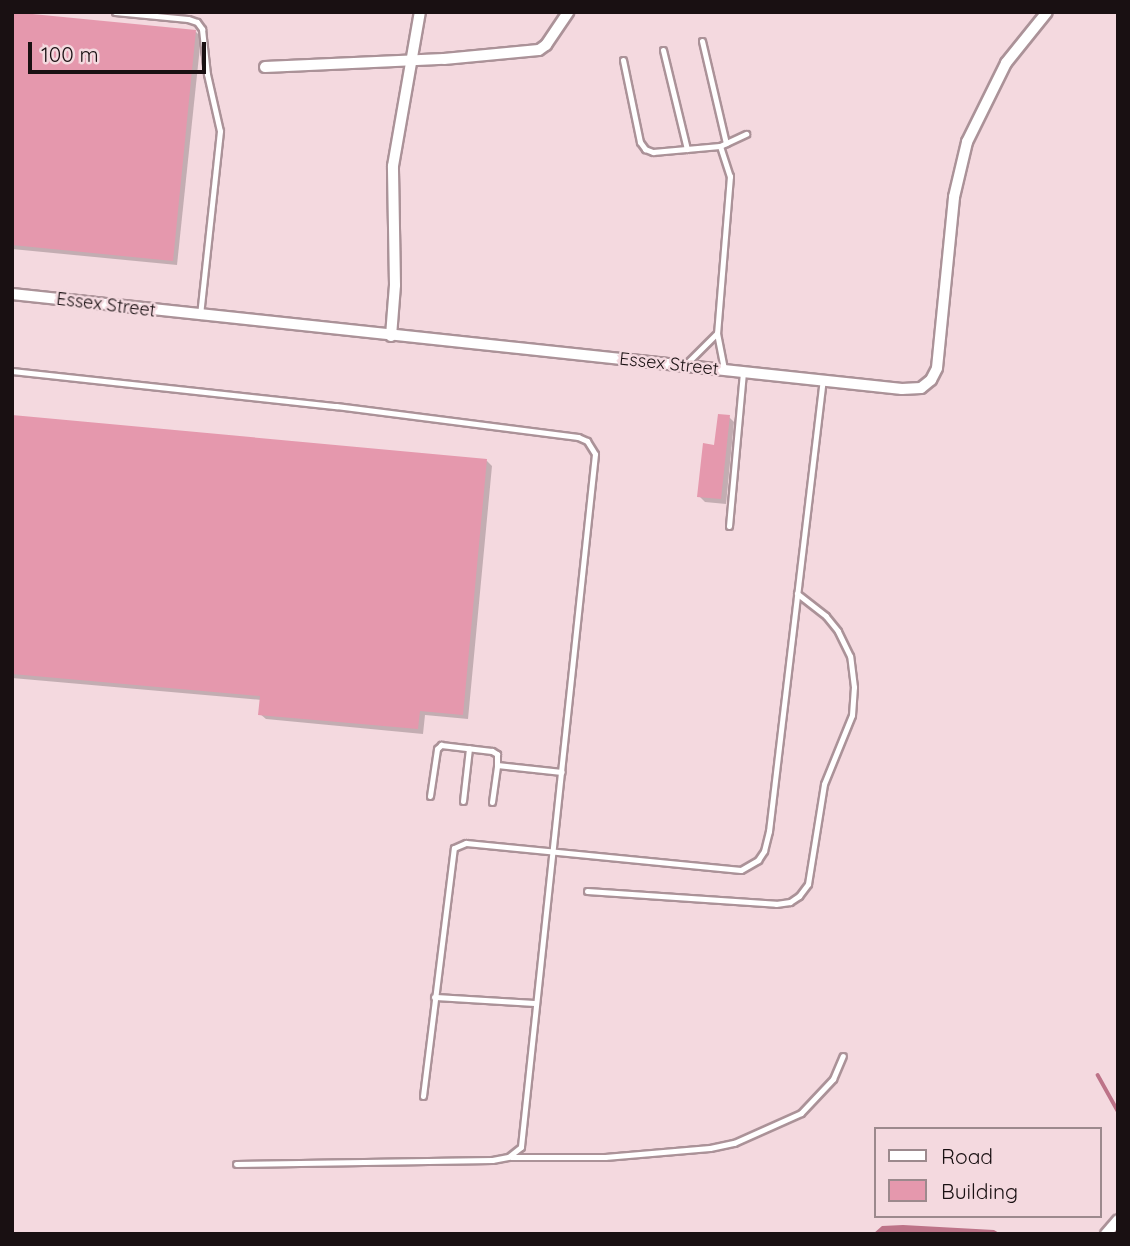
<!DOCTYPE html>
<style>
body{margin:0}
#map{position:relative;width:1130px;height:1246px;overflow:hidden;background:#f4d9df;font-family:Quicksand,sans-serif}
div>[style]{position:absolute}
.water>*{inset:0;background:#bd7388}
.shadow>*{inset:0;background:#0003}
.stream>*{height:3.5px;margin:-1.75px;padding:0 1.75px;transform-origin:1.75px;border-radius:1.75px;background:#bd7388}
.building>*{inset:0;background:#e598ad}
.roads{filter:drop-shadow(2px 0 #ab9298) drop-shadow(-2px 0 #ab9298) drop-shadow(0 2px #ab9298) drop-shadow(0 -2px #ab9298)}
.lane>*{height:5px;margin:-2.5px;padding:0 2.5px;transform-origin:2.5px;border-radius:2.5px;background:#fff}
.street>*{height:10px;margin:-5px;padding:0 5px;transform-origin:5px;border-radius:5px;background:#fff}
span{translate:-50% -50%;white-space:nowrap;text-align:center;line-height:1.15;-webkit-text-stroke:5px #f4d9df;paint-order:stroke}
.street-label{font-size:18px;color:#191012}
.frame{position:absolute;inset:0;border:14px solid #191012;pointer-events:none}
.legend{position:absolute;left:874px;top:1127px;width:228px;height:91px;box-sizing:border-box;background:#f4d9df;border:2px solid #9c898d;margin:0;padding:9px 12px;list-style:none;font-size:21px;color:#191012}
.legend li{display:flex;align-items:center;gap:14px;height:35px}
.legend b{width:35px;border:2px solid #9c898d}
.scale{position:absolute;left:28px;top:42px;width:178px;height:32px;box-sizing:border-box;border:4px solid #191012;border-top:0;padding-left:9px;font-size:21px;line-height:24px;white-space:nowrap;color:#191012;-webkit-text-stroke:5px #f4d9df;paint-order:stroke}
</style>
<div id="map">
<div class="water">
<i style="clip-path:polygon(903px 1225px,994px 1230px,999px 1233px,873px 1234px,882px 1226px)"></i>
</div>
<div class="shadow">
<i style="clip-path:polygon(12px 13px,196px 32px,201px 37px,177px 265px,12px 249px)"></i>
<i style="clip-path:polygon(12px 417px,487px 461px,492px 466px,468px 719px,425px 715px,423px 734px,266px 719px,260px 714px,262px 700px,12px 678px)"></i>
<i style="clip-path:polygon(729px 417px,734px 422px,726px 504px,705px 502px,699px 496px)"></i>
</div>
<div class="stream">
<i style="left:1098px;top:1075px;width:41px;rotate:60.9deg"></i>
</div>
<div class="building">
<i style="clip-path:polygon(12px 12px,196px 30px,173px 261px,12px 245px)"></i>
<i style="clip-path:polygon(718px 414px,730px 415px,721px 499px,697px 497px,703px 443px,714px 445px)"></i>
<i style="clip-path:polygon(12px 415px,487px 459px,463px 715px,420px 711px,418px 729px,258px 715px,260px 696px,12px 674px)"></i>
</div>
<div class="roads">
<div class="lane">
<i style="left:115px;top:12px;width:73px;rotate:5.5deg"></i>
<i style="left:188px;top:19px;width:9px;rotate:18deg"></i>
<i style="left:197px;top:22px;width:9px;rotate:54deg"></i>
<i style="left:202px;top:29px;width:45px;rotate:83.7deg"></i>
<i style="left:207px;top:74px;width:58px;rotate:77.2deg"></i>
<i style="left:220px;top:131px;width:186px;rotate:96.2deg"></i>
<i style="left:702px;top:41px;width:105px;rotate:76.8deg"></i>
<i style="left:663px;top:50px;width:102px;rotate:76.4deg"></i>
<i style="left:623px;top:60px;width:84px;rotate:78.3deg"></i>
<i style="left:640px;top:142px;width:9px;rotate:54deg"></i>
<i style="left:645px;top:149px;width:9px;rotate:21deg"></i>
<i style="left:653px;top:152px;width:67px;rotate:-5.1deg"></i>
<i style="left:720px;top:146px;width:29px;rotate:-25deg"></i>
<i style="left:720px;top:146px;width:32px;rotate:72deg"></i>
<i style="left:730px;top:176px;width:158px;rotate:94.7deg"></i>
<i style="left:717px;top:333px;width:38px;rotate:79deg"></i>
<i style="left:685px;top:365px;width:45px;rotate:-45deg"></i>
<i style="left:12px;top:371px;width:326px;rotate:6.2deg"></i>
<i style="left:336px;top:406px;width:244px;rotate:7.3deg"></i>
<i style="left:578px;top:437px;width:10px;rotate:24deg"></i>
<i style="left:587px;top:441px;width:15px;rotate:58deg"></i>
<i style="left:595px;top:454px;width:697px;rotate:96.1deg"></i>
<i style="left:521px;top:1147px;width:16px;rotate:142deg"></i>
<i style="left:508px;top:1157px;width:16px;rotate:169deg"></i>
<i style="left:492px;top:1160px;width:256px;rotate:179.1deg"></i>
<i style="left:729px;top:526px;width:155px;rotate:-84.8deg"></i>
<i style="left:430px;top:796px;width:48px;rotate:-81.5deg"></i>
<i style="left:437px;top:749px;width:6px;rotate:-45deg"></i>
<i style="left:441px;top:745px;width:51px;rotate:6.7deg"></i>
<i style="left:492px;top:751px;width:6px;rotate:31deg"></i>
<i style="left:497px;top:754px;width:11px;rotate:90deg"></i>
<i style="left:463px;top:801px;width:53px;rotate:-83.5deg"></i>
<i style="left:492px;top:802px;width:37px;rotate:-82deg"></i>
<i style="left:497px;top:765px;width:65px;rotate:6.1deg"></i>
<i style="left:587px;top:891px;width:189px;rotate:3.9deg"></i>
<i style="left:776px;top:904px;width:14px;rotate:-8deg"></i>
<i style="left:790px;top:902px;width:11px;rotate:-34deg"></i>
<i style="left:799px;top:896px;width:15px;rotate:-53deg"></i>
<i style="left:808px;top:884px;width:101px;rotate:-80.9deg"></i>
<i style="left:824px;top:784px;width:74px;rotate:-67.9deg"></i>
<i style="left:852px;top:715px;width:28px;rotate:-86deg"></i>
<i style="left:854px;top:687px;width:31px;rotate:-97deg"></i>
<i style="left:850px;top:656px;width:28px;rotate:-116deg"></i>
<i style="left:838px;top:631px;width:19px;rotate:-129deg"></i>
<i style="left:826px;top:616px;width:37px;rotate:-142deg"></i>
<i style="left:434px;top:997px;width:102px;rotate:3.4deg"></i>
<i style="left:423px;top:1096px;width:250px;rotate:-82.9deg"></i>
<i style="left:454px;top:848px;width:13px;rotate:-23deg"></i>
<i style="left:466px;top:843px;width:276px;rotate:5.6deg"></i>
<i style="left:741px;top:870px;width:20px;rotate:-30deg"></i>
<i style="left:758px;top:860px;width:11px;rotate:-56deg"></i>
<i style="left:764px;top:851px;width:21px;rotate:-76deg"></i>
<i style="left:769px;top:831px;width:453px;rotate:-83.2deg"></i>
<i style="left:511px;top:1157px;width:94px"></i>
<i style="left:605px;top:1157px;width:105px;rotate:-4.9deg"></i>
<i style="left:710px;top:1148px;width:25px;rotate:-12deg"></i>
<i style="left:734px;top:1143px;width:73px;rotate:-24.1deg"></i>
<i style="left:801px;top:1113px;width:47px;rotate:-46.7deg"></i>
<i style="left:833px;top:1079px;width:25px;rotate:-67deg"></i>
</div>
<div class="street">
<i style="left:265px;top:67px;width:179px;rotate:-2.6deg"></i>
<i style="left:444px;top:59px;width:95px;rotate:-5.4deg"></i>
<i style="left:539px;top:50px;width:9px;rotate:-36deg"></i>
<i style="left:546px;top:45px;width:40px;rotate:-56deg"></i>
<i style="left:12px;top:294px;width:895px;rotate:6.09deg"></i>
<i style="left:902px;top:389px;width:19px;rotate:-3deg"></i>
<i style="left:921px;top:388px;width:13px;rotate:-39deg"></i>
<i style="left:931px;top:380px;width:13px;rotate:-63deg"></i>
<i style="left:937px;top:368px;width:172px;rotate:-84.3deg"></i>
<i style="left:954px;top:197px;width:57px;rotate:-76.7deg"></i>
<i style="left:967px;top:142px;width:88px;rotate:-63.7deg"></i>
<i style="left:1006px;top:63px;width:65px;rotate:-51.2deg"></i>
<i style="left:391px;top:336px;width:51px;rotate:-85.5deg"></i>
<i style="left:395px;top:285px;width:119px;rotate:-91deg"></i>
<i style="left:393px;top:166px;width:156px;rotate:-80.1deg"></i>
<i style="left:1106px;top:1234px;width:18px;rotate:-49deg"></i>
</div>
</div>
<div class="street-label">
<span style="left:106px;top:305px;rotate:7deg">Essex Street</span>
<span style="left:669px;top:364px;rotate:6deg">Essex Street</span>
</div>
<div class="frame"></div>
<ul class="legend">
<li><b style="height:9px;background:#fff"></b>Road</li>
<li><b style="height:19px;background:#e598ad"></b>Building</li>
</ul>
<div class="scale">100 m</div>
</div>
